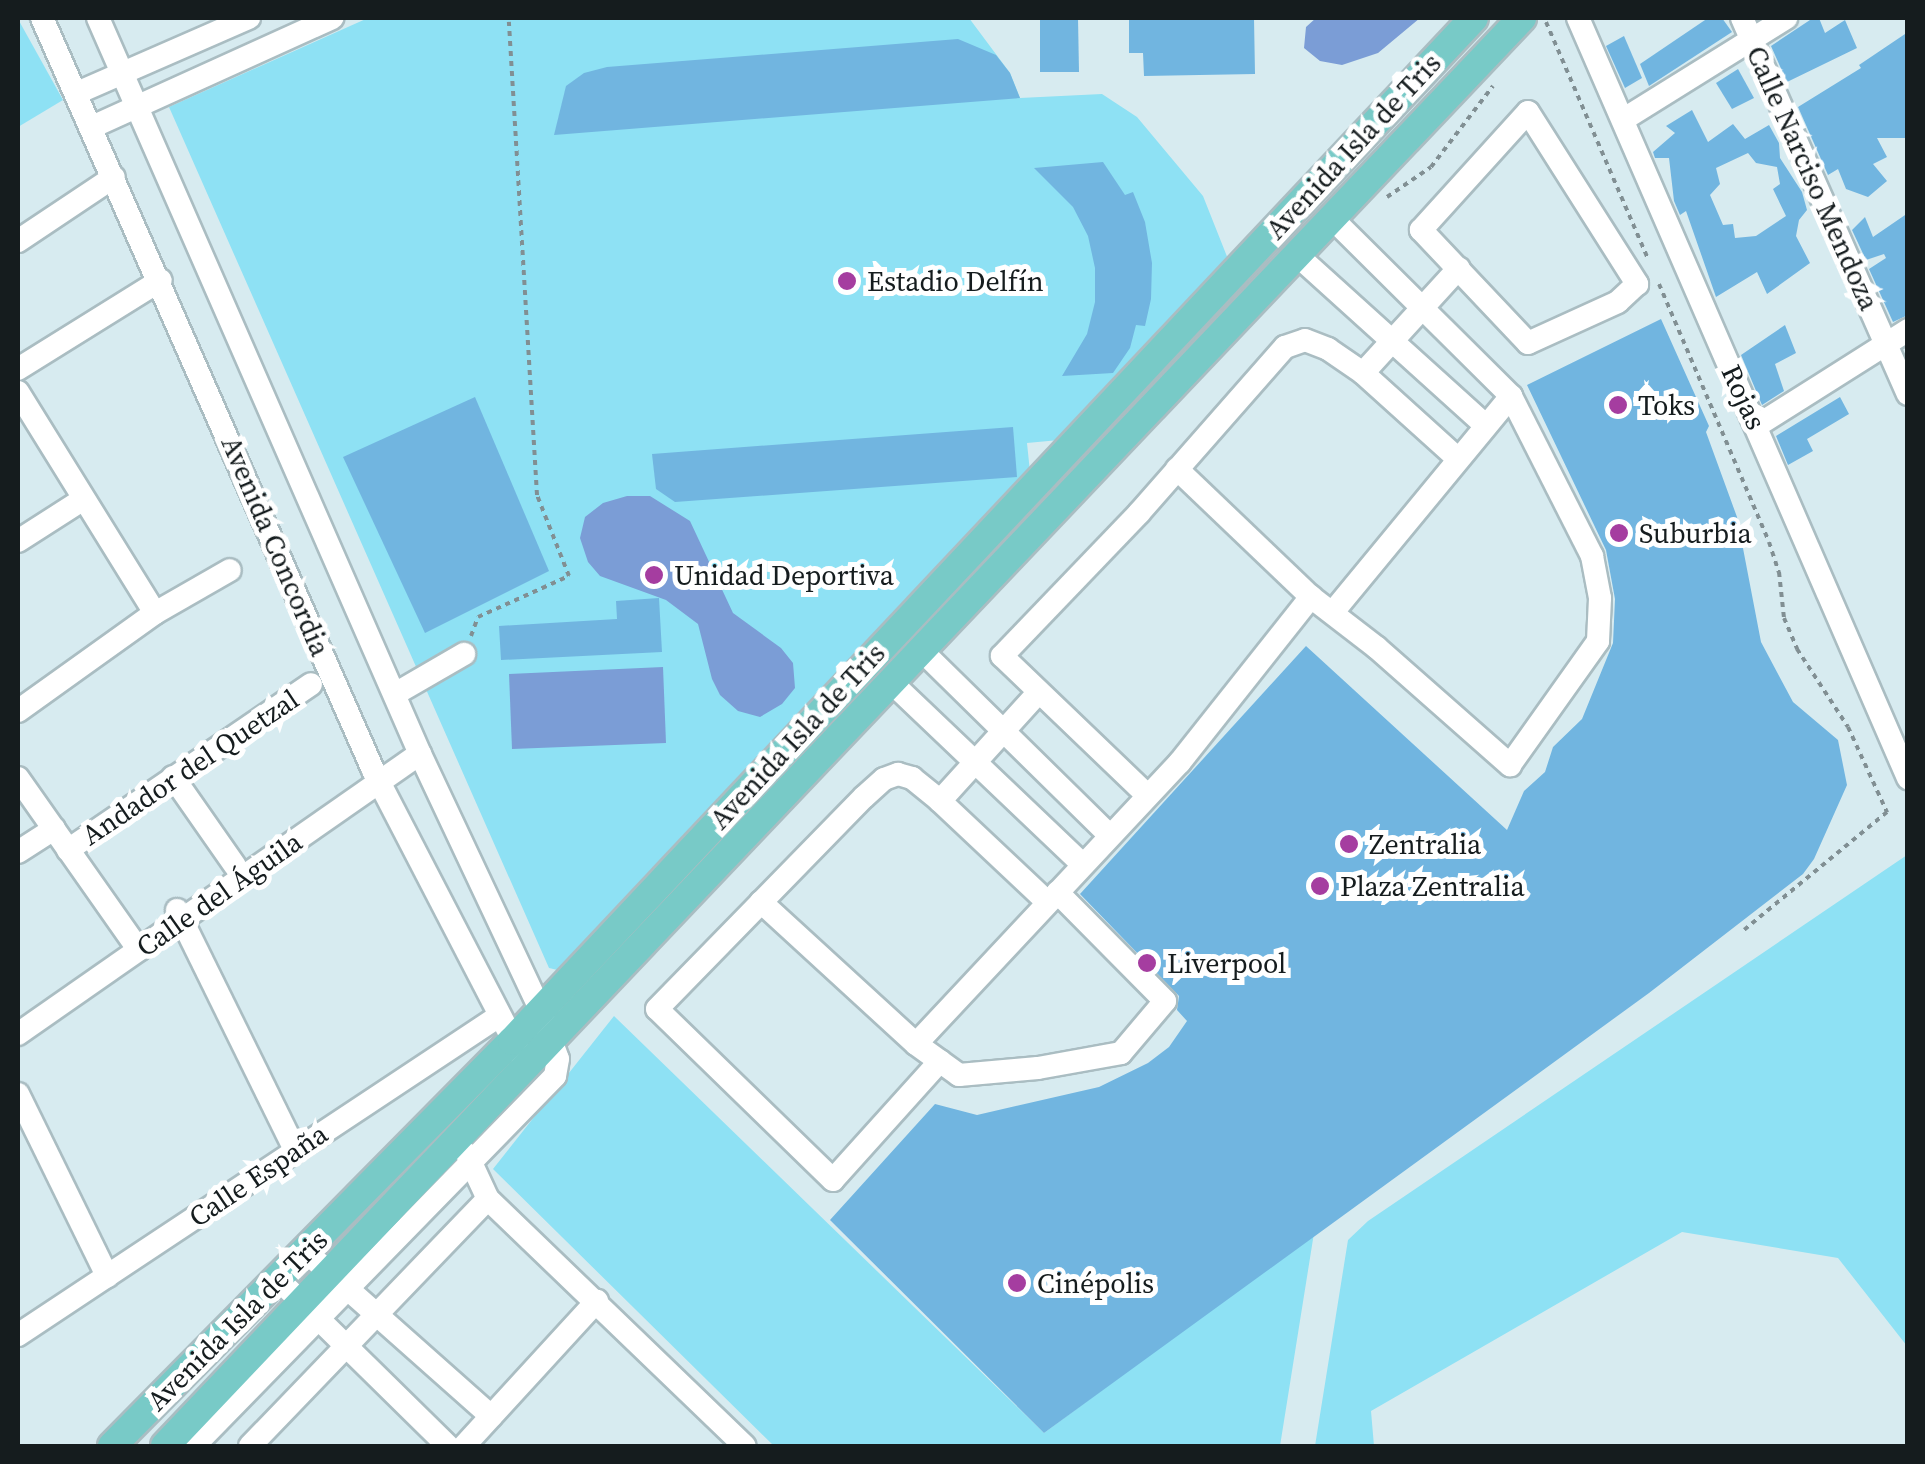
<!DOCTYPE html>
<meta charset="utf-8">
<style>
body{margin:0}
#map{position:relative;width:1925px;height:1464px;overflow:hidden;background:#d7ebf0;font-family:"Source Serif 4",serif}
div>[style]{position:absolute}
.green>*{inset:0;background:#8ee1f4}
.water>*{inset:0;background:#7b9dd6}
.building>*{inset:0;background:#71b5e0}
.path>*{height:4px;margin-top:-2px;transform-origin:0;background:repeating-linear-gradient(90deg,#818f93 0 5px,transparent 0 10px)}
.roads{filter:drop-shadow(2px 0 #aabdc2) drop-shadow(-2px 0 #aabdc2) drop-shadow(0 2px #aabdc2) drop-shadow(0 -2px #aabdc2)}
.minor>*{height:22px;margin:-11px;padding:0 11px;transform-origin:11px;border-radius:11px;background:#fff}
.major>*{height:28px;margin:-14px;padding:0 14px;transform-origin:14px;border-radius:14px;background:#78cac7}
.dots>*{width:28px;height:28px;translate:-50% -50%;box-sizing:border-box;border:5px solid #fff;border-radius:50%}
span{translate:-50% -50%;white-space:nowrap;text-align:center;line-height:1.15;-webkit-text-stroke:10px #fff;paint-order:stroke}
.street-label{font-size:28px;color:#151c1e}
.poi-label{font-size:28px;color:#151c1e}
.left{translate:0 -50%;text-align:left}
.frame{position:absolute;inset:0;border:20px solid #151c1e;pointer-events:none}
</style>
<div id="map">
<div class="green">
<i style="clip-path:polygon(368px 18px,969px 18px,1010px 73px,1020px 98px,1102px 94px,1137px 117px,1203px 196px,1228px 259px,1059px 440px,1027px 443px,1030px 472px,562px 971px,549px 968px,169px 107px)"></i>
<i style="clip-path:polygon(18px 19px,63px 100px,18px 127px)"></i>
<i style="clip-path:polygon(1907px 855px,1907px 1346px,1838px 1258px,1682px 1232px,1371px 1411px,1374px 1446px,1315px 1446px,1348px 1240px,1368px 1221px)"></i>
<i style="clip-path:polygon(614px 1016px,1044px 1433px,1314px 1233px,1280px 1446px,774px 1446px,493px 1169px)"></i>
</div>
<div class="water">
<i style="clip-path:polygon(1316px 18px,1355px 19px,1420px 18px,1378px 53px,1342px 65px,1320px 61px,1304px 48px,1306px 27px)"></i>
<i style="clip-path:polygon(627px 496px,650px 496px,690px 521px,733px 613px,781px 648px,793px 663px,795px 688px,782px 704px,760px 717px,738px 711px,720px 695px,712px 679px,698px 624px,666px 600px,600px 576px,588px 562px,580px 538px,585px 517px,603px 503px)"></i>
<i style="clip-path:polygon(663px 667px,666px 743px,512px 749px,509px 674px)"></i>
</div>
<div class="building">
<i style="clip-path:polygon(1040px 18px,1078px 18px,1079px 72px,1040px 72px)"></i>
<i style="clip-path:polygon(1129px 18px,1254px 18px,1255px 74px,1144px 76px,1143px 53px,1129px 53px)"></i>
<i style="clip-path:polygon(1708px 18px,1722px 18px,1732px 32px,1649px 86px,1640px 64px)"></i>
<i style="clip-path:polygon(1813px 18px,1819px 18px,1825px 33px,1845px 20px,1857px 48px,1787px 82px,1771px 46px)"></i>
<i style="clip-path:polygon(1908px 32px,1908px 138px,1877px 138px,1887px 157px,1873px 164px,1887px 181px,1868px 197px,1846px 189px,1838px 169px,1828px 175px,1798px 107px,1861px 68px,1859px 65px)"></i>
<i style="clip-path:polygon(1624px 36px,1642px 78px,1625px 88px,1606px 46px)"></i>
<i style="clip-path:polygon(958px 39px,996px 55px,1010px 73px,1020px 98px,554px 135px,566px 86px,584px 73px,607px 67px)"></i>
<i style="clip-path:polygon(1738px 69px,1754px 98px,1732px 109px,1716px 83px)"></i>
<i style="clip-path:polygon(evenodd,1692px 110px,1708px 142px,1733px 124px,1745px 139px,1769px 125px,1779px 143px,1780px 158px,1802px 192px,1807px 210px,1799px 220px,1796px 236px,1810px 263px,1767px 294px,1757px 272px,1716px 297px,1686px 211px,1680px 215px,1674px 201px,1669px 158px,1655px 158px,1653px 152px,1675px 133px,1666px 126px,1692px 110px,1748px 153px,1756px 163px,1777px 167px,1780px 184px,1773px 189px,1786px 216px,1756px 236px,1735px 238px,1733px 224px,1723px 225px,1710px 195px,1720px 184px,1716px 168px,1748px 153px)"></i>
<i style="clip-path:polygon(1103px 162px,1125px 195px,1133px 192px,1145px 222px,1152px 263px,1151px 299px,1145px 326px,1136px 325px,1130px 348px,1113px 373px,1062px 376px,1087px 334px,1095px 302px,1095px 268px,1088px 236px,1073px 207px,1034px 168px)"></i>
<i style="clip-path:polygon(1908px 213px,1908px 315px,1893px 322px,1869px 269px,1886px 258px,1884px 254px,1866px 260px,1852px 230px,1865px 217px,1873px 237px)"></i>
<i style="clip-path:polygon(1661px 319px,1709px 426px,1706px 432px,1737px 517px,1761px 642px,1793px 702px,1838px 740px,1847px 785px,1814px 859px,1803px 874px,1649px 993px,1044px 1433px,830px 1220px,935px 1104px,977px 1115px,1099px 1087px,1148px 1063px,1169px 1047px,1187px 1021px,1177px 1010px,1179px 996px,1080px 894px,1306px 646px,1507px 830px,1524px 791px,1545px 772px,1553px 747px,1582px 719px,1613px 643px,1615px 599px,1606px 550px,1527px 385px)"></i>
<i style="clip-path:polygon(1785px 325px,1796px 353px,1775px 364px,1784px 391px,1762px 405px,1741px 355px)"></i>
<i style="clip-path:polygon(475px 397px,549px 571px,425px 633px,343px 457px)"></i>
<i style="clip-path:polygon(1840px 397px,1849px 414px,1807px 439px,1813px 451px,1788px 465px,1776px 436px)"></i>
<i style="clip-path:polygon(1013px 427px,1017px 477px,675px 502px,656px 489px,652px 454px)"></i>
<i style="clip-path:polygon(659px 598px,662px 652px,501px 660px,499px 626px,617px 619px,616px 601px)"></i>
</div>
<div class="path">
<i style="left:1546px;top:22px;width:256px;rotate:66.7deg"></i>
<i style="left:1387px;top:197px;width:53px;rotate:-34.3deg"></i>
<i style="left:1431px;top:167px;width:102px;rotate:-52.6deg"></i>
<i style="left:1659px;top:284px;width:280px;rotate:66.9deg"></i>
<i style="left:1769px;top:542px;width:32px;rotate:72deg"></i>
<i style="left:1779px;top:572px;width:46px;rotate:83.8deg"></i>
<i style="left:1784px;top:618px;width:34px;rotate:67deg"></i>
<i style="left:1797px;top:649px;width:93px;rotate:56.8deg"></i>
<i style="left:1848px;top:727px;width:94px;rotate:65.4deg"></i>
<i style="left:1887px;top:812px;width:185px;rotate:140.5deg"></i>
<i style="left:471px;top:636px;width:20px;rotate:-70deg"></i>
<i style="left:478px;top:617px;width:100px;rotate:-24.3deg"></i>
<i style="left:569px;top:576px;width:87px;rotate:-111.6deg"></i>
<i style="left:537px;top:495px;width:474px;rotate:-93.4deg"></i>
</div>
<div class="roads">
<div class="minor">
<i style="left:42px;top:18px;width:822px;rotate:66.24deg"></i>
<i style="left:373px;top:770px;width:320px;rotate:62.6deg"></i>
<i style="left:98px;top:18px;width:803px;rotate:66.37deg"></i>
<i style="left:420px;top:754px;width:282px;rotate:64.8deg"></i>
<i style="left:540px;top:1009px;width:53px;rotate:70.2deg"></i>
<i style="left:558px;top:1059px;width:17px;rotate:100deg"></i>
<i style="left:555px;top:1076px;width:517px;rotate:134.29deg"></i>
<i style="left:1578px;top:18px;width:829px;rotate:66.53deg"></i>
<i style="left:1742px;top:18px;width:411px;rotate:66.2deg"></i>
<i style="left:77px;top:93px;width:188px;rotate:-23.6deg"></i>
<i style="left:1528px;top:112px;width:204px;rotate:57.6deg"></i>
<i style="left:1637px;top:284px;width:26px;rotate:137deg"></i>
<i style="left:1618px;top:302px;width:99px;rotate:155.5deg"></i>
<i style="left:1528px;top:343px;width:156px;rotate:-133.4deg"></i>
<i style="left:1421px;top:230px;width:159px;rotate:-47.8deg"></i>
<i style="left:1624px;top:119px;width:191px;rotate:-31.9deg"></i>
<i style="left:92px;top:127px;width:264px;rotate:-24.4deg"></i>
<i style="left:18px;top:241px;width:115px;rotate:-33.7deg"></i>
<i style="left:1298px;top:256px;width:251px;rotate:42.1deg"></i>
<i style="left:18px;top:369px;width:168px;rotate:-31.9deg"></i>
<i style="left:1363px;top:373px;width:142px;rotate:-47.6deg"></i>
<i style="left:18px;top:392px;width:260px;rotate:58.2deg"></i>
<i style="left:1758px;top:425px;width:178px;rotate:-32.3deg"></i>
<i style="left:1177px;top:469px;width:185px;rotate:43.7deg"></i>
<i style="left:1311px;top:597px;width:82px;rotate:37.6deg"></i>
<i style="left:1376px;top:647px;width:179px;rotate:41.4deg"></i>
<i style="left:1510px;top:765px;width:152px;rotate:-54.6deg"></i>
<i style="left:1598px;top:641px;width:43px;rotate:-87.3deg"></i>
<i style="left:1600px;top:598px;width:43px;rotate:-100.8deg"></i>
<i style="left:1592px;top:556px;width:179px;rotate:-116.9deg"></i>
<i style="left:1511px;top:396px;width:252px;rotate:-135.2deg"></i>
<i style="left:18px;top:541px;width:76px;rotate:-32.6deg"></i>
<i style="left:1333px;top:612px;width:280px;rotate:-50.5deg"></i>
<i style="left:921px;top:650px;width:265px;rotate:44.5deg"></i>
<i style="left:891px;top:682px;width:265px;rotate:43.6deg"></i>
<i style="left:395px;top:694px;width:80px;rotate:-30.1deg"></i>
<i style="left:18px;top:711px;width:168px;rotate:-35.6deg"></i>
<i style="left:155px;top:613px;width:86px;rotate:-29.8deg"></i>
<i style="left:173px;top:777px;width:108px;rotate:55.1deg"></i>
<i style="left:18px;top:778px;width:210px;rotate:54.9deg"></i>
<i style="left:1147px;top:795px;width:201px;rotate:-136.2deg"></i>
<i style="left:1002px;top:656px;width:198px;rotate:-46.2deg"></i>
<i style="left:1139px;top:513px;width:221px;rotate:-48.7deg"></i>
<i style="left:1285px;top:347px;width:21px;rotate:-19deg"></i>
<i style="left:1305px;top:340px;width:25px;rotate:21deg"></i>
<i style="left:1328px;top:349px;width:42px;rotate:34.4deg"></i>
<i style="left:1363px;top:373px;width:127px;rotate:42.1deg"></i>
<i style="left:940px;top:801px;width:147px;rotate:-47.8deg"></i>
<i style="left:68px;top:850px;width:294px;rotate:-34.3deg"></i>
<i style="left:18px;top:852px;width:43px;rotate:-32.6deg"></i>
<i style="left:761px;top:902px;width:210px;rotate:42.5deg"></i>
<i style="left:916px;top:1044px;width:53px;rotate:35.8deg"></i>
<i style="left:959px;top:1075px;width:79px;rotate:-5.1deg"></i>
<i style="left:1038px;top:1068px;width:84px;rotate:-10.2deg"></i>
<i style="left:1121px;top:1053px;width:68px;rotate:-49.8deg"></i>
<i style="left:1165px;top:1001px;width:153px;rotate:-134.7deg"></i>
<i style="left:177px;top:910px;width:267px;rotate:63.8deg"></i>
<i style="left:18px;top:1034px;width:490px;rotate:-34.9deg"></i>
<i style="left:916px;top:1044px;width:386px;rotate:-46.9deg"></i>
<i style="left:1180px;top:762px;width:211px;rotate:-51.6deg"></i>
<i style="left:940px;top:1061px;width:160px;rotate:132deg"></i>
<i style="left:833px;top:1180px;width:245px;rotate:-135.8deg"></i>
<i style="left:657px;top:1009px;width:296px;rotate:-45.7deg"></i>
<i style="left:864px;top:797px;width:27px;rotate:-42deg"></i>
<i style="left:884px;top:779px;width:15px;rotate:-20deg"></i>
<i style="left:898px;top:774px;width:15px;rotate:16deg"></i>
<i style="left:912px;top:778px;width:36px;rotate:39deg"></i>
<i style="left:940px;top:801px;width:147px;rotate:43.3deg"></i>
<i style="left:18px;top:1094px;width:203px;rotate:63.9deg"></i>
<i style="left:467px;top:1154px;width:50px;rotate:65deg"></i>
<i style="left:488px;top:1199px;width:356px;rotate:43.9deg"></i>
<i style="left:305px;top:1251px;width:249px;rotate:41.6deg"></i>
<i style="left:278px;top:1279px;width:238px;rotate:44.5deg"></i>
<i style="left:18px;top:1335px;width:577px;rotate:-33.55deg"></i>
<i style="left:250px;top:1446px;width:343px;rotate:-46.1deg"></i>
<i style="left:464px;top:1446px;width:197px;rotate:-47.5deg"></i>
</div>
<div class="major">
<i style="left:112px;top:1446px;width:569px;rotate:-45.36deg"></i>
<i style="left:512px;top:1041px;width:1404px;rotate:-46.76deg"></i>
<i style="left:165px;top:1446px;width:1970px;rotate:-46.46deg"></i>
</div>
</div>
<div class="dots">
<i style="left:847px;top:281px;background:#a53da0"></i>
<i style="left:1618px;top:405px;background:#a53da0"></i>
<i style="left:1619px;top:533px;background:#a53da0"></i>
<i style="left:654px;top:575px;background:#a53da0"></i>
<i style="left:1349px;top:844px;background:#a53da0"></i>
<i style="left:1320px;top:886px;background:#a53da0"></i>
<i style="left:1147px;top:963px;background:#a53da0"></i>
<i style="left:1017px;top:1283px;background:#a53da0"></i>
</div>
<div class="street-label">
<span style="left:1353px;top:146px;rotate:-47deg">Avenida Isla de Tris</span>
<span style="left:1813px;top:178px;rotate:66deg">Calle Narciso Mendoza</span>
<span style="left:1744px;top:397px;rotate:65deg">Rojas</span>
<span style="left:276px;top:546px;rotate:67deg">Avenida Concordia</span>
<span style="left:797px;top:736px;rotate:-47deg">Avenida Isla de Tris</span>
<span style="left:190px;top:767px;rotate:-34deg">Andador del Quetzal</span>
<span style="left:219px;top:894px;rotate:-35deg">Calle del Águila</span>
<span style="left:258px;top:1175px;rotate:-34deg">Calle España</span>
<span style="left:237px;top:1320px;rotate:-45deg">Avenida Isla de Tris</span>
</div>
<div class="poi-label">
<span class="left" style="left:867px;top:281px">Estadio Delfín</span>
<span class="left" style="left:1638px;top:405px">Toks</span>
<span class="left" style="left:1639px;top:533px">Suburbia</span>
<span class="left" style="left:674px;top:575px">Unidad Deportiva</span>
<span class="left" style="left:1369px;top:844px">Zentralia</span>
<span class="left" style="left:1340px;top:886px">Plaza Zentralia</span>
<span class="left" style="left:1167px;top:963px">Liverpool</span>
<span class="left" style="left:1037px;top:1283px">Cinépolis</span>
</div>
<div class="frame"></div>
</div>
